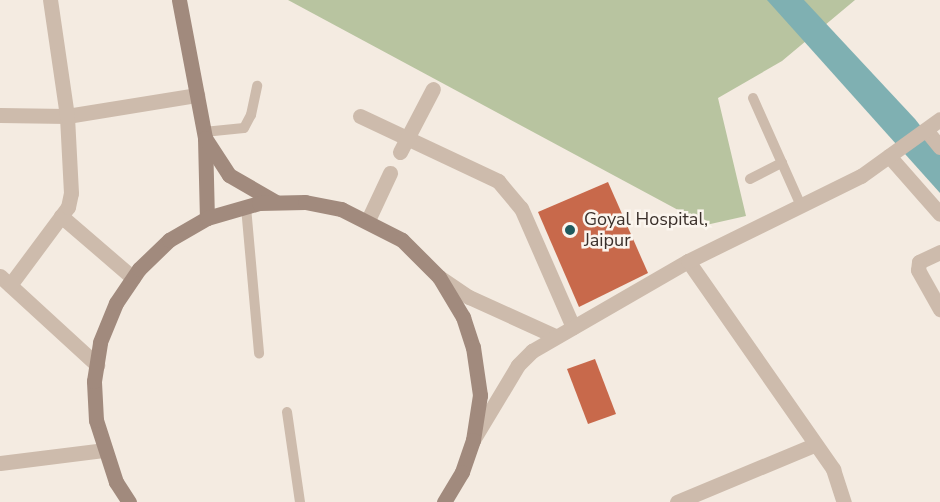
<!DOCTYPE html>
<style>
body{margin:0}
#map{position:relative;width:940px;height:502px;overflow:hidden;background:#f4ebe1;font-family:"Nunito Sans",sans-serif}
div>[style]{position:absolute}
.green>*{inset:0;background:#b8c4a0}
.water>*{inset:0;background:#7fb0b2}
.building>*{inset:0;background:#c8694b}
.service>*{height:10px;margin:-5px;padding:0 5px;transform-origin:5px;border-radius:5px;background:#cdbbac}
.minor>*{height:15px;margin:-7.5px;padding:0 7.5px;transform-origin:7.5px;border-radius:7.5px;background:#cdbbac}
.tertiary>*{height:15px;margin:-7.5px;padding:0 7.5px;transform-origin:7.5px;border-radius:7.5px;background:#cdbbac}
.secondary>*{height:15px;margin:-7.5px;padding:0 7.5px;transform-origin:7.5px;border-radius:7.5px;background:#a18a7d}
.dots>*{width:16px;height:16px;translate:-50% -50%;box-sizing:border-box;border:3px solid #fbf5ee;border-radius:50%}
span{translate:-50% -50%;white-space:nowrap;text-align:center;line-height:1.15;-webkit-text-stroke:5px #fbf5ee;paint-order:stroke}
.poi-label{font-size:18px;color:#3b302b}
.left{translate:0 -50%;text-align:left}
</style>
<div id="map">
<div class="green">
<i style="clip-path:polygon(288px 0,855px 0,782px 61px,718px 98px,746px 216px,706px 225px)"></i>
</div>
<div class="water">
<i style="clip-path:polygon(767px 0,804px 0,915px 119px,940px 151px,940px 193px)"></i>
</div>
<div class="building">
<i style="clip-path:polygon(608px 182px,648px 273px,579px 307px,538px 212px)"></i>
<i style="clip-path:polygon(595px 359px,616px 414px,588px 424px,567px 369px)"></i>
</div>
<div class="service">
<i style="left:753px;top:98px;width:118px;rotate:66deg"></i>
<i style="left:204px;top:132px;width:40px;rotate:-5.7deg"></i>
<i style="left:244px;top:128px;width:15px;rotate:-62deg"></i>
<i style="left:251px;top:115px;width:30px;rotate:-78deg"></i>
<i style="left:750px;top:179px;width:36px;rotate:-27deg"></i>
<i style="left:246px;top:207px;width:147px;rotate:84.9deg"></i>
<i style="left:287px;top:412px;width:91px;rotate:81.8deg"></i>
</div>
<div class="minor">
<i style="left:0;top:115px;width:67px;rotate:0.9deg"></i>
<i style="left:67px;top:116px;width:132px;rotate:-9.2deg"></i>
<i style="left:360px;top:116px;width:153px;rotate:25.2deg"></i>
<i style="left:498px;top:181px;width:35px;rotate:50deg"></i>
<i style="left:521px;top:208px;width:130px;rotate:66.4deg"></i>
<i style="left:926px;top:130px;width:22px;rotate:51deg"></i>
<i style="left:400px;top:152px;width:71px;rotate:-62.4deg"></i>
<i style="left:889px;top:156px;width:77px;rotate:48.7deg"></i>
<i style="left:61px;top:216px;width:95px;rotate:40.7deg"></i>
<i style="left:368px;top:220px;width:52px;rotate:-64.9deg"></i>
<i style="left:940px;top:252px;width:23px;rotate:155deg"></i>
<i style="left:919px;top:262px;width:8px;rotate:97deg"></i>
<i style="left:918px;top:270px;width:45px;rotate:60.6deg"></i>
<i style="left:0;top:276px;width:132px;rotate:42.5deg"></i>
<i style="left:10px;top:285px;width:97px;rotate:-53.4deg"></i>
<i style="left:68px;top:207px;width:14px;rotate:-78deg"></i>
<i style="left:71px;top:193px;width:77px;rotate:-93deg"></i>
<i style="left:67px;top:116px;width:117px;rotate:-98.3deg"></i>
<i style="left:677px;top:502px;width:148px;rotate:-22.6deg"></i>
</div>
<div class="tertiary">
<i style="left:688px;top:261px;width:254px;rotate:55.1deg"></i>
<i style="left:833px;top:469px;width:35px;rotate:72deg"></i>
<i style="left:439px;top:277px;width:36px;rotate:34deg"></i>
<i style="left:469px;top:297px;width:94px;rotate:24.4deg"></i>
<i style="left:473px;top:440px;width:87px;rotate:-59deg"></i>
<i style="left:518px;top:365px;width:20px;rotate:-45deg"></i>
<i style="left:532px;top:351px;width:180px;rotate:-30deg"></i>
<i style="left:688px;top:261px;width:193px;rotate:-26.2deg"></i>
<i style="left:861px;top:176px;width:97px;rotate:-35.8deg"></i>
<i style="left:0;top:463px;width:106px;rotate:-7.1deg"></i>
</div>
<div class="secondary">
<i style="left:179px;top:0;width:140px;rotate:79.3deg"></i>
<i style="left:205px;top:138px;width:80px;rotate:88.6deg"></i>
<i style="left:205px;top:138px;width:44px;rotate:57deg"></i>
<i style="left:229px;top:175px;width:54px;rotate:29.9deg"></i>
<i style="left:129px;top:502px;width:24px;rotate:-123deg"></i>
<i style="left:116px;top:482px;width:65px;rotate:-107.9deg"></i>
<i style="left:96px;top:420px;width:39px;rotate:-93deg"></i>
<i style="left:94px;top:381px;width:39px;rotate:-81deg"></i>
<i style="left:100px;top:342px;width:42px;rotate:-67.7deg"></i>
<i style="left:116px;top:303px;width:41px;rotate:-55.9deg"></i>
<i style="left:139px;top:269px;width:42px;rotate:-44deg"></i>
<i style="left:169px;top:240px;width:44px;rotate:-30.1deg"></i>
<i style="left:207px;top:218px;width:54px;rotate:-16.1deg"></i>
<i style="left:259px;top:203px;width:46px;rotate:-1.2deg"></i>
<i style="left:305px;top:202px;width:37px;rotate:11deg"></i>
<i style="left:341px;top:209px;width:68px;rotate:26.9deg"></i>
<i style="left:402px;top:240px;width:52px;rotate:45deg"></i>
<i style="left:439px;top:277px;width:47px;rotate:59deg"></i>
<i style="left:463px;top:317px;width:32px;rotate:72deg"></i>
<i style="left:473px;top:347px;width:49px;rotate:81.7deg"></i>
<i style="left:480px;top:395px;width:46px;rotate:98.8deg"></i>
<i style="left:473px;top:440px;width:34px;rotate:109deg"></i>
<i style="left:462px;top:472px;width:35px;rotate:121deg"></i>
</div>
<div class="dots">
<i style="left:570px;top:230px;background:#1f5a5e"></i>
</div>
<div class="poi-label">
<span class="left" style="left:584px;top:230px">Goyal Hospital,<br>Jaipur</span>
</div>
</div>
